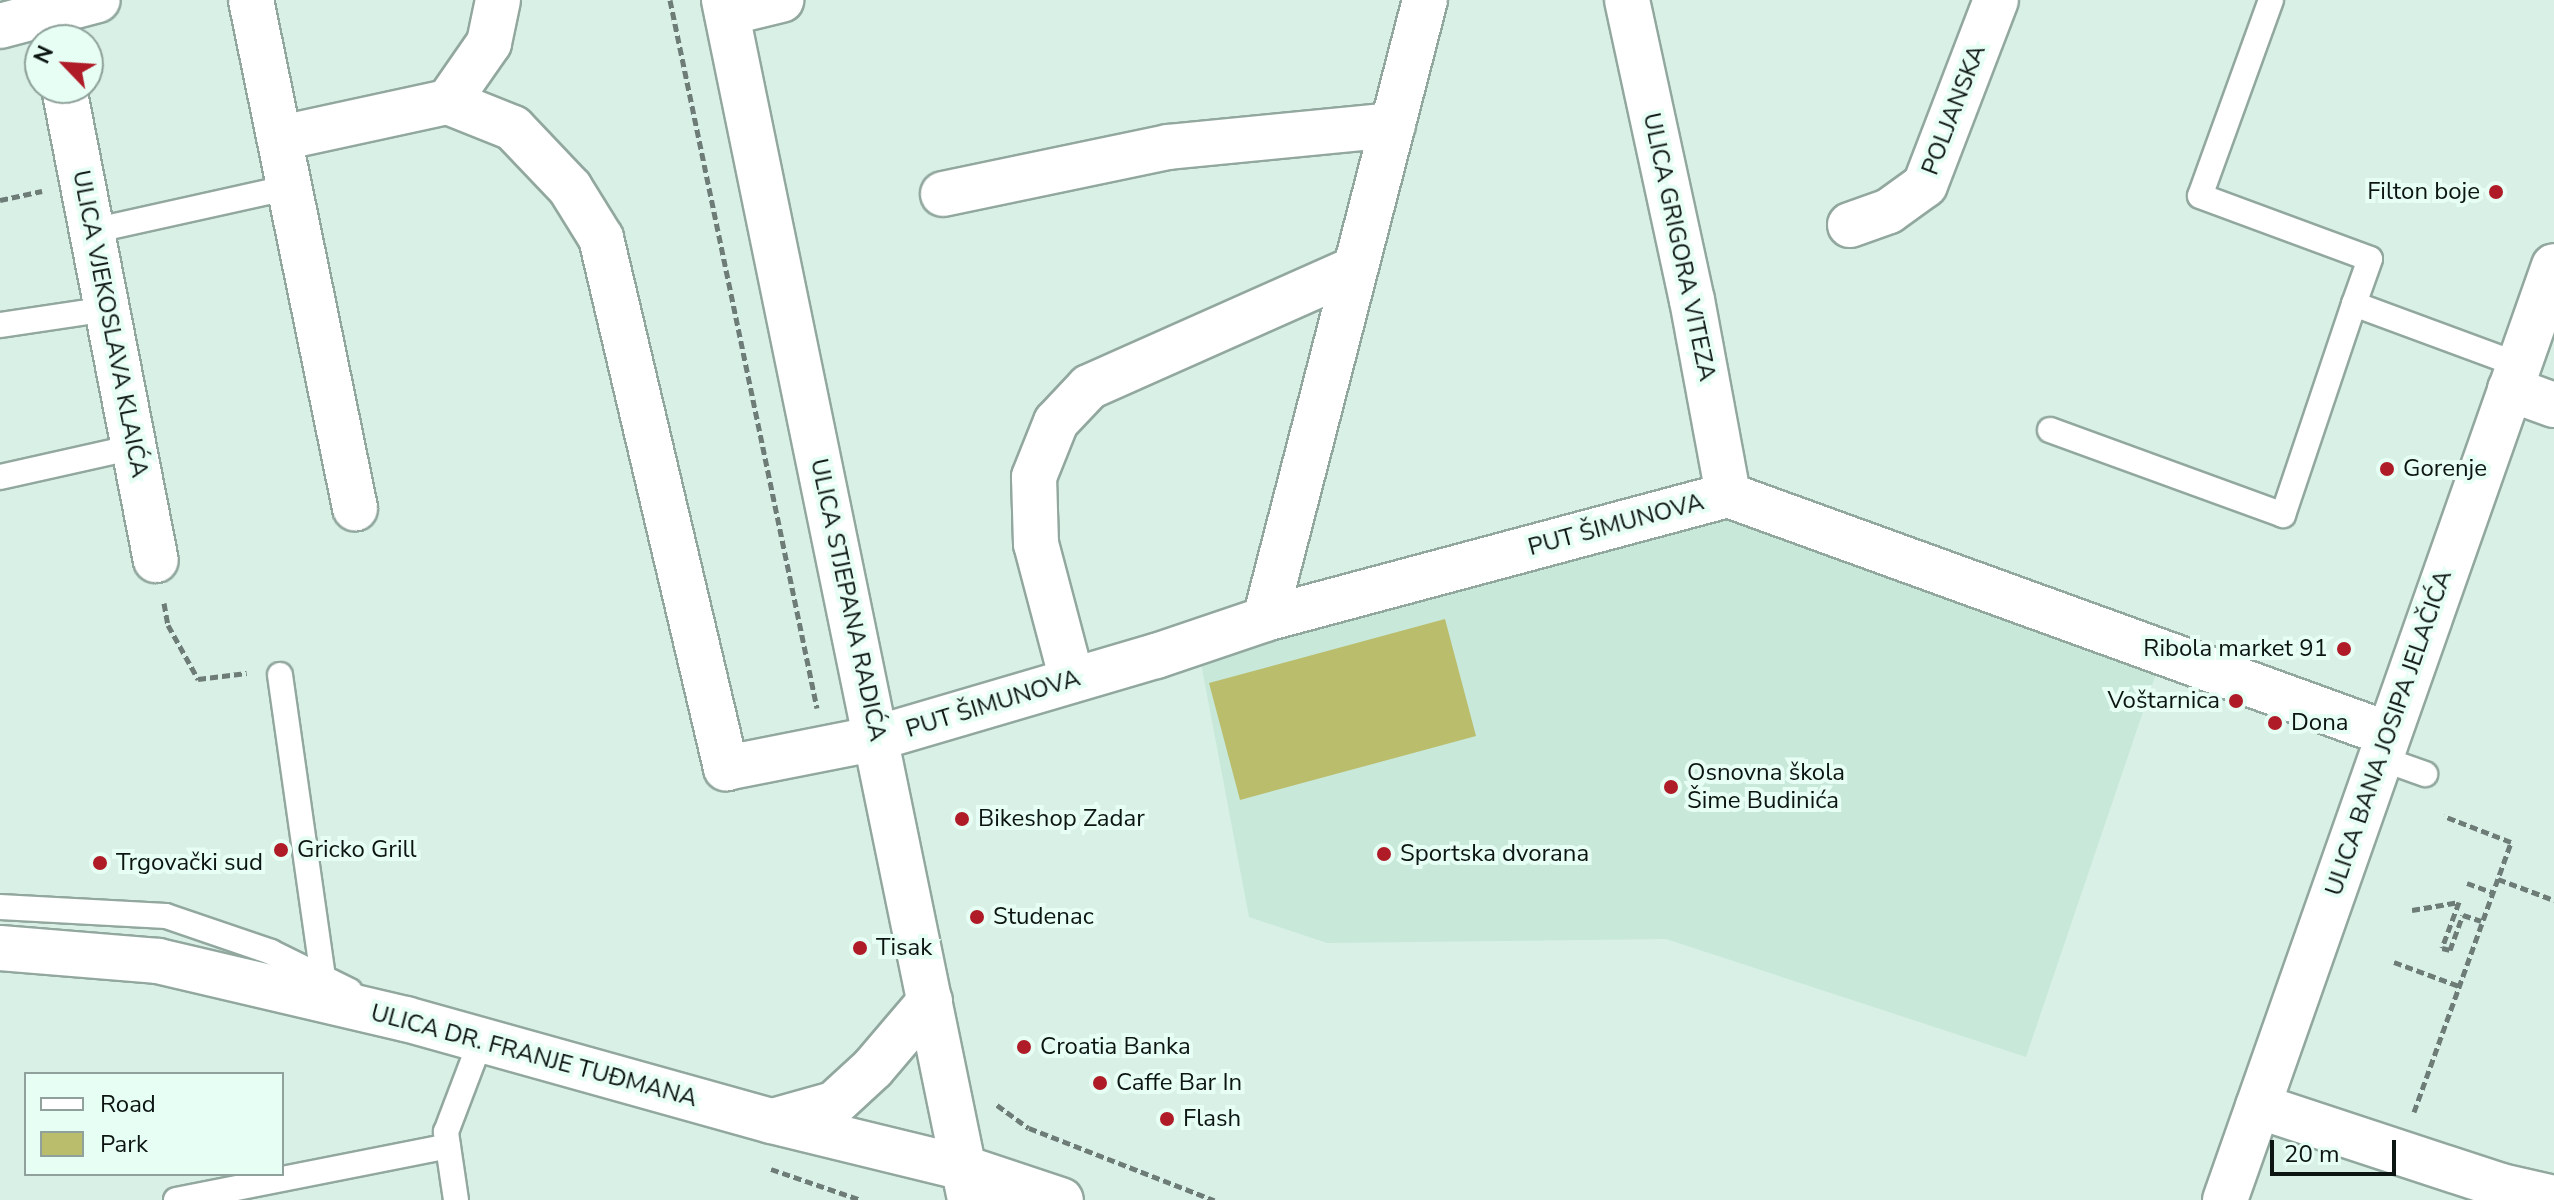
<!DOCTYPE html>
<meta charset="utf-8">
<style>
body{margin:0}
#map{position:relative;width:2554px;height:1200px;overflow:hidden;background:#d9f0e6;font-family:"Nunito Sans",sans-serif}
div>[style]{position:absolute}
.built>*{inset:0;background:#c8e8da}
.green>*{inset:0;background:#babd6c}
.path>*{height:5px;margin-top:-2.5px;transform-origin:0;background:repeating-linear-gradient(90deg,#6d7c76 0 8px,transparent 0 12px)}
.roads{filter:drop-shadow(2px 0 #92a89f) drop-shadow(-2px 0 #92a89f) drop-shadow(0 2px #92a89f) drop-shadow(0 -2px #92a89f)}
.service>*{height:24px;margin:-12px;padding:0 12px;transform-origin:12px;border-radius:12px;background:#fff}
.minor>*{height:44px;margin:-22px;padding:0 22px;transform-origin:22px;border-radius:22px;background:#fff}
.tertiary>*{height:44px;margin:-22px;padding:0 22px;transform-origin:22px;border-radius:22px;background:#fff}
.secondary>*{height:44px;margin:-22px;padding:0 22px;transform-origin:22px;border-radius:22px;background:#fff}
.dots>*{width:22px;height:22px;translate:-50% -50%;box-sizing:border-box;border:4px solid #e6fef4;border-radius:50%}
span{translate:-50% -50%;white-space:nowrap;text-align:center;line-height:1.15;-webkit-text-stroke:8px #e6fef4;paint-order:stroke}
.street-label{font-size:24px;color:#0d1512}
.poi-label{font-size:24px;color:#0d1512}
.right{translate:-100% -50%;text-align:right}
.left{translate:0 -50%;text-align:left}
.legend{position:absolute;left:24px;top:1072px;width:260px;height:104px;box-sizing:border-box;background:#e6fef4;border:2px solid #8fa19a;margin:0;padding:10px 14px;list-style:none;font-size:24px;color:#0d1512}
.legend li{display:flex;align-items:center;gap:16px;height:40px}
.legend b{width:40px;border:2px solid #8fa19a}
.north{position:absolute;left:24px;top:24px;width:80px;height:80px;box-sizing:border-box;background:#e6fef4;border:2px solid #8fa19a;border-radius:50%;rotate:295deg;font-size:22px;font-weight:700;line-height:32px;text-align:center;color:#0d1512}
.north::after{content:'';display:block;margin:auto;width:28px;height:36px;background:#af1c27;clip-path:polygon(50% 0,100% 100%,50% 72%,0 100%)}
.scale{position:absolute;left:2270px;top:1140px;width:126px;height:36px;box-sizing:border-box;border:4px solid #0d1512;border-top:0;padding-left:10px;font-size:24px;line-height:28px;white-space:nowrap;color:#0d1512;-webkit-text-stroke:6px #e6fef4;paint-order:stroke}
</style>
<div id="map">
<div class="built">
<i style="clip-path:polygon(1728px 495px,2163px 653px,2026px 1057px,1666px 939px,1327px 943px,1249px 917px,1200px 658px)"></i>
</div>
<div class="green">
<i style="clip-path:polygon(1445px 619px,1476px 736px,1240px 800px,1209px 683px)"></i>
</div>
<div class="path">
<i style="left:670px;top:0;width:723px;rotate:78.27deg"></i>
<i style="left:0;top:200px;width:43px;rotate:-12.1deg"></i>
<i style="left:164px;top:603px;width:22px;rotate:80deg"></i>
<i style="left:168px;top:625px;width:62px;rotate:60.9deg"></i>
<i style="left:198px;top:679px;width:49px;rotate:-7deg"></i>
<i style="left:2498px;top:879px;width:60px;rotate:20.6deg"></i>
<i style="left:2467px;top:883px;width:27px;rotate:20deg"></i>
<i style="left:2412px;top:910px;width:48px;rotate:-9.7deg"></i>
<i style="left:2459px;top:902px;width:49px;rotate:110.3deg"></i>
<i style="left:2442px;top:948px;width:8px;rotate:14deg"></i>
<i style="left:2450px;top:950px;width:37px;rotate:-70deg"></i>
<i style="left:2463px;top:915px;width:19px;rotate:18deg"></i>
<i style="left:2394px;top:962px;width:69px;rotate:20.3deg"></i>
<i style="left:997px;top:1105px;width:39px;rotate:36deg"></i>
<i style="left:1029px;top:1128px;width:199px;rotate:21.3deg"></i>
<i style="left:2414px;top:1112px;width:287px;rotate:-70.2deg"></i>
<i style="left:2511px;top:842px;width:72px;rotate:-158.8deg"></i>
<i style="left:771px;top:1169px;width:95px;rotate:19deg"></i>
</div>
<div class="roads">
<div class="service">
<i style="left:2271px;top:0;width:208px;rotate:109.9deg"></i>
<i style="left:2200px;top:196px;width:181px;rotate:20.3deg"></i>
<i style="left:2370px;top:259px;width:48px;rotate:109.6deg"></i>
<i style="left:2354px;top:304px;width:176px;rotate:20.3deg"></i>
<i style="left:92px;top:231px;width:204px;rotate:-12.5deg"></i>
<i style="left:0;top:325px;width:108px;rotate:-8.5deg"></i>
<i style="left:2050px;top:430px;width:248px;rotate:20deg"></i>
<i style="left:2283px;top:515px;width:223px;rotate:-71.4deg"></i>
<i style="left:0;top:477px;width:137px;rotate:-12.6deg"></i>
<i style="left:280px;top:675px;width:306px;rotate:81.9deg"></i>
<i style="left:2380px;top:758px;width:48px;rotate:19.6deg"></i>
<i style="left:0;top:907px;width:166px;rotate:3.1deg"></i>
<i style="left:166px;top:916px;width:111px;rotate:18.9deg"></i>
<i style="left:271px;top:952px;width:88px;rotate:26.3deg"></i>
<i style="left:176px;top:1200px;width:277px;rotate:-11.2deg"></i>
<i style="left:456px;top:1200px;width:69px;rotate:-98.4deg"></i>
<i style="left:446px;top:1132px;width:98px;rotate:-69.2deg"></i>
</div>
<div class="minor">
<i style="left:251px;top:0;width:519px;rotate:78.43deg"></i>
<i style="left:724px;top:0;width:1225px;rotate:78.41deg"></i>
<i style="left:1627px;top:0;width:307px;rotate:77.8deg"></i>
<i style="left:1692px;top:300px;width:198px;rotate:79.5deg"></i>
<i style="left:727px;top:13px;width:56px;rotate:-13.5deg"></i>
<i style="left:0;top:26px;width:101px;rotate:-14.9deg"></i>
<i style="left:64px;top:88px;width:481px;rotate:79deg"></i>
<i style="left:448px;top:102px;width:72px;rotate:-55.2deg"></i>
<i style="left:489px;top:43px;width:44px;rotate:-78.2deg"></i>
<i style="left:281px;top:138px;width:171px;rotate:-12.2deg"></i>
<i style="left:448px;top:102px;width:70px;rotate:21.8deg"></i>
<i style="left:513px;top:128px;width:83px;rotate:46.5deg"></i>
<i style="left:570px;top:188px;width:59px;rotate:58.2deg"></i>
<i style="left:601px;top:238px;width:545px;rotate:76.73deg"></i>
<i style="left:726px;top:768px;width:154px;rotate:-11.2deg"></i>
<i style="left:877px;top:738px;width:291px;rotate:-16.4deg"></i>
<i style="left:1156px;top:656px;width:115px;rotate:-18.7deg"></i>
<i style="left:1265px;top:619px;width:479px;rotate:-15deg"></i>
<i style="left:1728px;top:495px;width:702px;rotate:19.91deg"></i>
<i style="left:943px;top:194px;width:230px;rotate:-11.8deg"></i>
<i style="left:1168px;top:147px;width:226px;rotate:-5.6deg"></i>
<i style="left:1850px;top:225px;width:41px;rotate:-19.7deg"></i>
<i style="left:1889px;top:211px;width:44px;rotate:-35.8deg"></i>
<i style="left:1925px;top:185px;width:198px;rotate:-69deg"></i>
<i style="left:2510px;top:389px;width:47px;rotate:20deg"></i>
<i style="left:1265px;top:619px;width:639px;rotate:-75.51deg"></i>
<i style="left:1072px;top:680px;width:141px;rotate:-104.8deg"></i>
<i style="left:1036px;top:544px;width:67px;rotate:-91.7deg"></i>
<i style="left:1034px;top:477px;width:59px;rotate:-68.2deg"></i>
<i style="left:1056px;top:422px;width:48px;rotate:-46.7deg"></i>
<i style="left:1089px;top:387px;width:290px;rotate:-24deg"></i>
<i style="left:2258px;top:1106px;width:256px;rotate:18.2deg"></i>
<i style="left:2501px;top:1186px;width:54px;rotate:12.8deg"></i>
</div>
<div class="tertiary">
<i style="left:2225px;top:1200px;width:990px;rotate:-70.6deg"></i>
</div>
<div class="secondary">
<i style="left:0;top:948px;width:159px;rotate:4.7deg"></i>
<i style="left:158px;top:961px;width:255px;rotate:13.2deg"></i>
<i style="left:406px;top:1019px;width:379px;rotate:15.6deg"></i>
<i style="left:771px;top:1121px;width:199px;rotate:13.7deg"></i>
<i style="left:964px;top:1168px;width:102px;rotate:18.3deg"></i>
<i style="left:773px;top:1121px;width:63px;rotate:-15.6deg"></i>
<i style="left:834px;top:1104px;width:53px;rotate:-42.7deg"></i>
<i style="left:873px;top:1068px;width:88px;rotate:-49.6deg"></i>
</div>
</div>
<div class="dots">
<i style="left:2496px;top:192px;background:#af1c27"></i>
<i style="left:2387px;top:469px;background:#af1c27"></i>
<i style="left:2344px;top:649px;background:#af1c27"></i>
<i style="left:2236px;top:701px;background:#af1c27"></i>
<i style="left:2275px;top:723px;background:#af1c27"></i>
<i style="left:1671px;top:787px;background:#af1c27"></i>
<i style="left:962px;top:819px;background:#af1c27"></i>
<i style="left:281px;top:850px;background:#af1c27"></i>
<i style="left:1384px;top:854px;background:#af1c27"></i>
<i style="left:100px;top:863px;background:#af1c27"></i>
<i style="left:977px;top:917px;background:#af1c27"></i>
<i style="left:860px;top:948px;background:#af1c27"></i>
<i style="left:1024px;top:1047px;background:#af1c27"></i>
<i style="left:1100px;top:1083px;background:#af1c27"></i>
<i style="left:1167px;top:1119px;background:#af1c27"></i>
</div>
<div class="street-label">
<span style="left:1954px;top:110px;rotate:-69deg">POLJANSKA</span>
<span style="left:1679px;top:247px;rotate:78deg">ULICA GRIGORA VITEZA</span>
<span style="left:110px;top:324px;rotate:79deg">ULICA VJEKOSLAVA KLAIĆA</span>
<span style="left:1616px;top:525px;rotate:-15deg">PUT ŠIMUNOVA</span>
<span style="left:848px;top:600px;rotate:78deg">ULICA STJEPANA RADIĆA</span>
<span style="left:993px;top:704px;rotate:-17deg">PUT ŠIMUNOVA</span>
<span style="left:2389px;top:733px;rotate:-71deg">ULICA BANA JOSIPA JELAČIĆA</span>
<span style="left:534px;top:1056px;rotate:15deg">ULICA DR. FRANJE TUĐMANA</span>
</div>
<div class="poi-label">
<span class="right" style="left:2480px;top:192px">Filton boje</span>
<span class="left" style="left:2403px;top:469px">Gorenje</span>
<span class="right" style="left:2328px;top:649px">Ribola market 91</span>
<span class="right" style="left:2220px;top:701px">Voštarnica</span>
<span class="left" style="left:2291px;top:723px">Dona</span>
<span class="left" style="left:1687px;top:787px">Osnovna škola<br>Šime Budinića</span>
<span class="left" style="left:978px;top:819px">Bikeshop Zadar</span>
<span class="left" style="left:297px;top:850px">Gricko Grill</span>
<span class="left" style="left:1400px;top:854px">Sportska dvorana</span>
<span class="left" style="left:116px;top:863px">Trgovački sud</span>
<span class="left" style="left:993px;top:917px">Studenac</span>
<span class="left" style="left:876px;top:948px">Tisak</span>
<span class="left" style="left:1040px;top:1047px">Croatia Banka</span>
<span class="left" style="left:1116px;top:1083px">Caffe Bar In</span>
<span class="left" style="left:1183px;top:1119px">Flash</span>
</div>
<ul class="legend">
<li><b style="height:10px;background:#fff"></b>Road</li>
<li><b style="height:22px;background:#babd6c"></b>Park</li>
</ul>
<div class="north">N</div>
<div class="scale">20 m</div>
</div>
